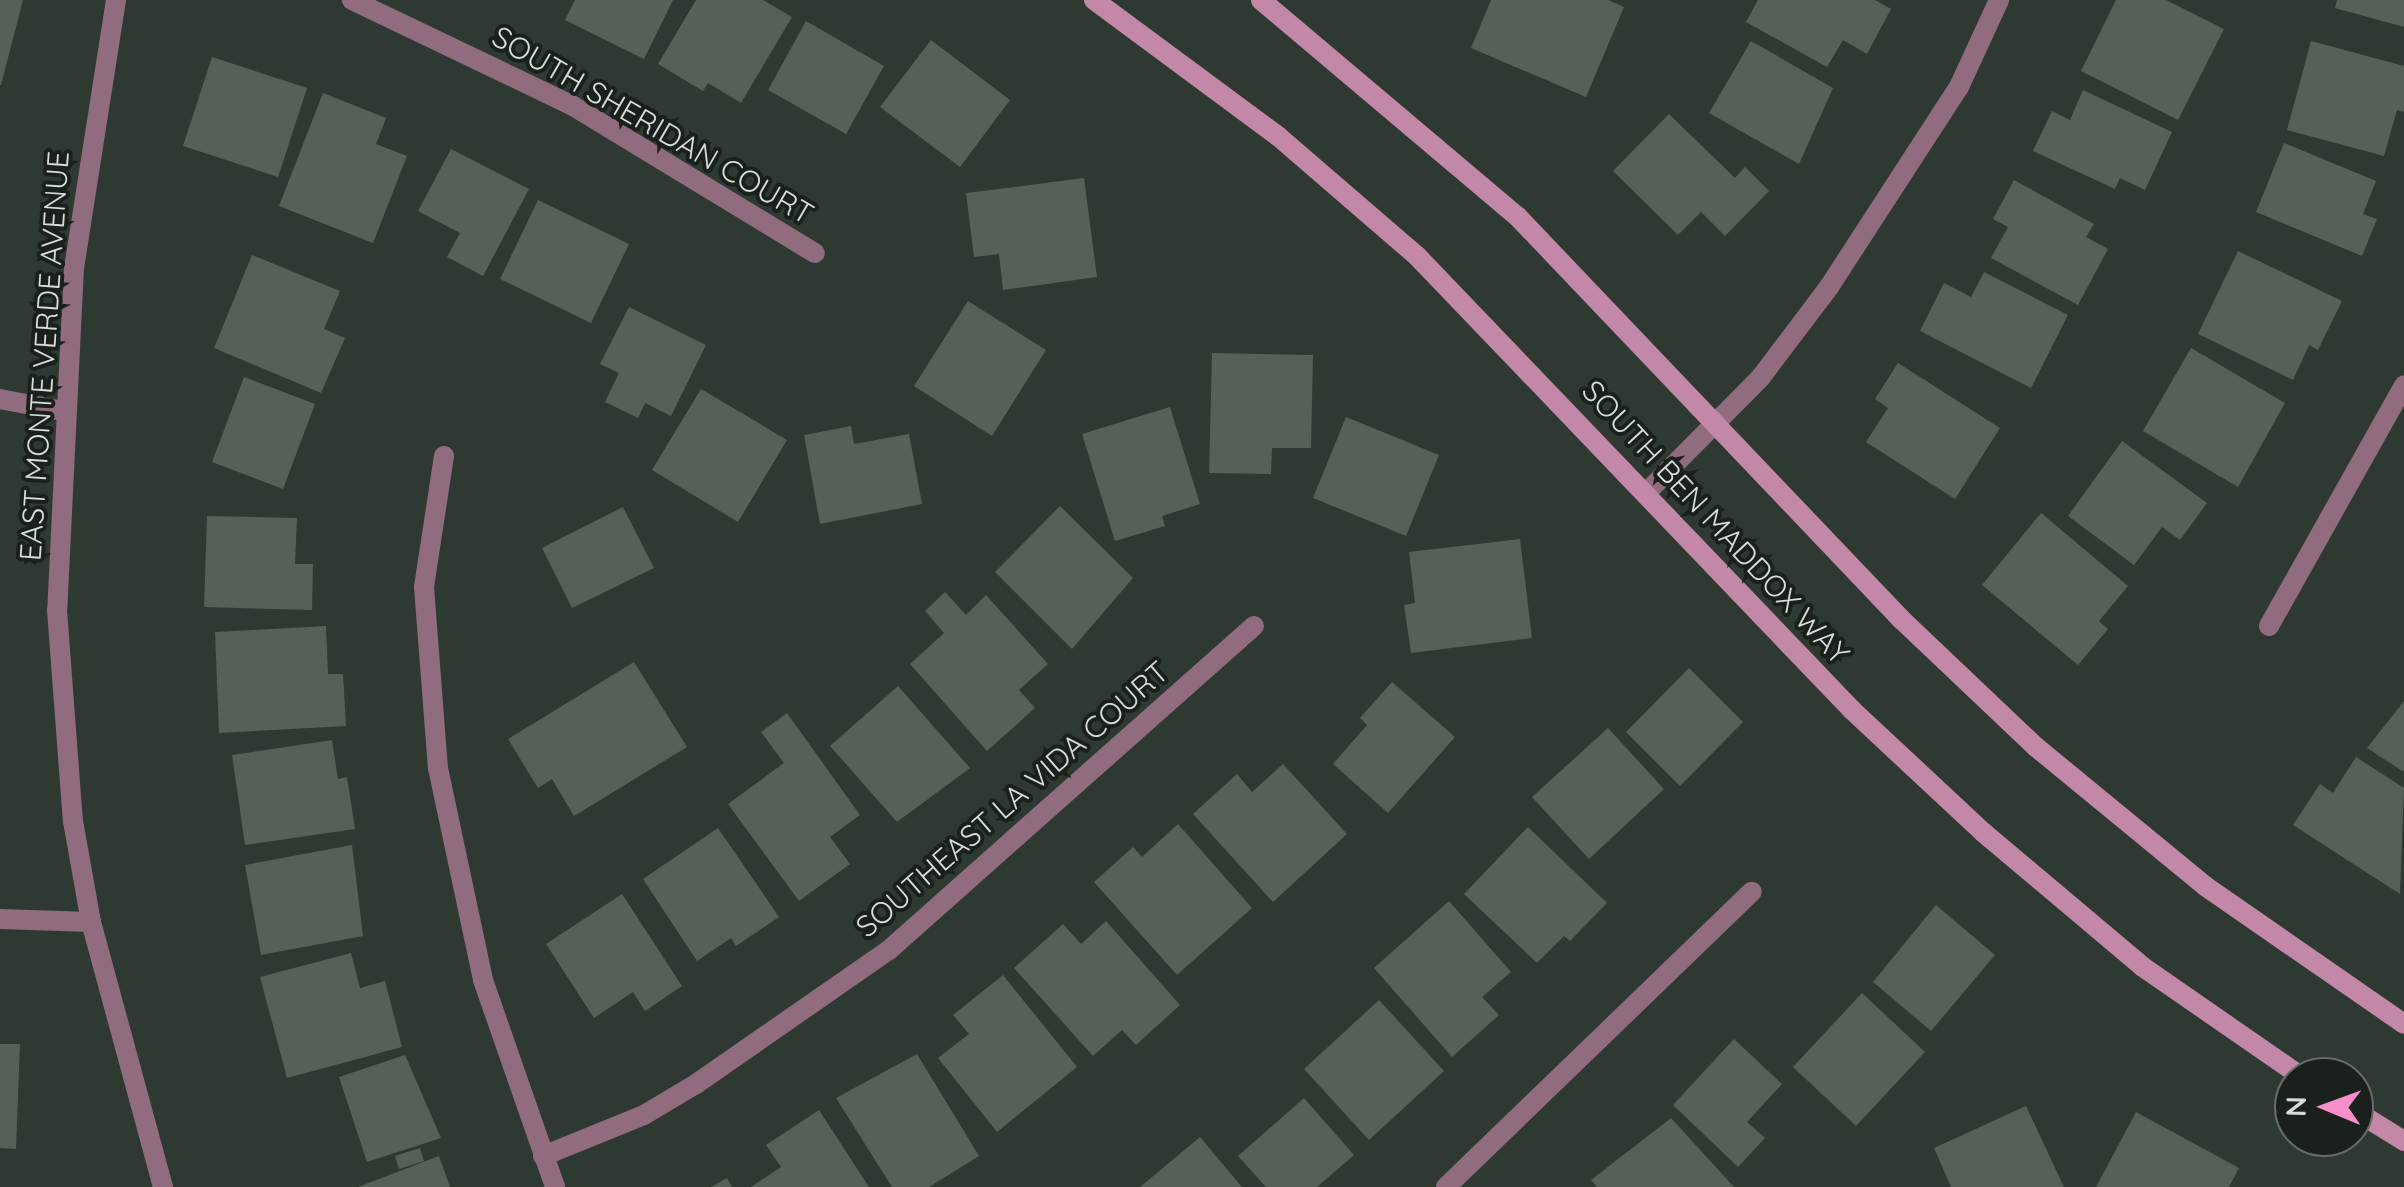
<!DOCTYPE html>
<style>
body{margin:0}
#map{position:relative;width:2404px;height:1187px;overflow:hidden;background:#2e3a31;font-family:Quicksand,sans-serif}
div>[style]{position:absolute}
.building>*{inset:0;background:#546157}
.minor>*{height:20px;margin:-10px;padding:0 10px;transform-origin:10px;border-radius:10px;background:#916c7f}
.secondary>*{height:20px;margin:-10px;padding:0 10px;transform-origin:10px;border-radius:10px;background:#c388a7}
span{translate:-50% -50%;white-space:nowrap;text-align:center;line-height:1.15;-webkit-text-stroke:8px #1a201b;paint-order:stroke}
.street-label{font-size:30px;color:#d7ded8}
.north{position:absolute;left:2274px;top:1057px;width:100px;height:100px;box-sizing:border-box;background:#1a201b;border:2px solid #666c67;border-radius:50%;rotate:271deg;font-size:28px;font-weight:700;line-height:40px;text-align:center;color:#d7ded8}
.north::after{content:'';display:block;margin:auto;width:35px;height:45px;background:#f98fca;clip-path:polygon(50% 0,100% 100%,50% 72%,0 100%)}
</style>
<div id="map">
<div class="building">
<i style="clip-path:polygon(0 0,23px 0,1px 85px,0 85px)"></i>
<i style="clip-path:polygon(575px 0,673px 0,644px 59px,565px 20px)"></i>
<i style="clip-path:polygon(696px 0,763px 0,792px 17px,741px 103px,708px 83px,703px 91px,658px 64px)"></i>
<i style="clip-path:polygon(1491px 0,1608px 0,1624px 7px,1586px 97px,1471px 48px)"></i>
<i style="clip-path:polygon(1758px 0,1875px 0,1891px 9px,1867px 54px,1843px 40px,1827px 67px,1746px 22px)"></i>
<i style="clip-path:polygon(2116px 0,2166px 0,2224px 29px,2178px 120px,2081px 71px)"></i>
<i style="clip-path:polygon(2337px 0,2404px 0,2404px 27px,2335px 8px)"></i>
<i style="clip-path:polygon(806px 21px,884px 66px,846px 134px,768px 90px)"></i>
<i style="clip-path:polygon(931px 40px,1010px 100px,960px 167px,880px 107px)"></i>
<i style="clip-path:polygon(1751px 41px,1833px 88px,1799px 164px,1709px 113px)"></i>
<i style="clip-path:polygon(2311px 41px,2404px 66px,2404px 112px,2397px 110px,2384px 156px,2287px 130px)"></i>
<i style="clip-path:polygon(212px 57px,307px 88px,278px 177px,183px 146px)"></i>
<i style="clip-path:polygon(2083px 90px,2172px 132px,2145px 190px,2120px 178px,2115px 189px,2033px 151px,2052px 111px,2070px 120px)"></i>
<i style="clip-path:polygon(323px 93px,386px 118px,376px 144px,407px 156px,373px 243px,279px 206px)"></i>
<i style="clip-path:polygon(1669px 114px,1735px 178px,1745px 167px,1769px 191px,1725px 236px,1701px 212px,1678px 235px,1613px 171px)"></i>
<i style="clip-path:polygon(2284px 143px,2376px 181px,2363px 214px,2377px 219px,2362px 256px,2256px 212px)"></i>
<i style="clip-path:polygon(451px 149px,529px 189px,483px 276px,447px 257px,460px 233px,418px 211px)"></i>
<i style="clip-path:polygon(1084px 178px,1097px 277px,1003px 290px,999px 254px,974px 257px,966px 193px)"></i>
<i style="clip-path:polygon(2014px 180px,2094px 224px,2086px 237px,2108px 249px,2078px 305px,1991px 258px,2008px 227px,1993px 219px)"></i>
<i style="clip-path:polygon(538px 200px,629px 244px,591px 323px,500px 279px)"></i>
<i style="clip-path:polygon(2238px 251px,2342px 301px,2318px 350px,2309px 345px,2293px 380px,2198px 334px)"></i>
<i style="clip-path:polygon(252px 255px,340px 291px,324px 329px,345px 338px,321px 393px,214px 348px)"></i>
<i style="clip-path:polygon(1984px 272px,2068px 315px,2031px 388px,1920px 331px,1944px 283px,1971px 297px)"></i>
<i style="clip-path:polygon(968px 301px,1046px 350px,992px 436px,914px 386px)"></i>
<i style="clip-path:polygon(629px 307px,706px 345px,671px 416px,645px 403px,638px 418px,605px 402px,619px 373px,600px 364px)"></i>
<i style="clip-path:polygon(2191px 348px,2285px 403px,2238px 487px,2143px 431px)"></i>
<i style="clip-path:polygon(1212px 353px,1313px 355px,1311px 448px,1272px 448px,1271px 474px,1209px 473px)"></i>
<i style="clip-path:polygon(1898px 363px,2000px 428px,1955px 499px,1866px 442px,1888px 408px,1875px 399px)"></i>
<i style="clip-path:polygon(244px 377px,315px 404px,283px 489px,212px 462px)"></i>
<i style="clip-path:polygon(701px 389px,787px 440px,738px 522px,652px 470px)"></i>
<i style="clip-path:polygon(1170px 407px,1200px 504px,1162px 516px,1165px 526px,1115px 541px,1082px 434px)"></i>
<i style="clip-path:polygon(1346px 417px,1439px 455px,1406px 536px,1313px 498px)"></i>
<i style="clip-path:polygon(851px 426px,854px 444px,909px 434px,922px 504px,820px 524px,804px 435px)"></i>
<i style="clip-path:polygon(2122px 441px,2207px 503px,2180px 540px,2162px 527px,2134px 565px,2068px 516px)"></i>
<i style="clip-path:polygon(1060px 506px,1133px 578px,1072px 649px,995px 572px)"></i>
<i style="clip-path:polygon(623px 507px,654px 568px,572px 608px,542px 548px)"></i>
<i style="clip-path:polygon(2041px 513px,2128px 586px,2099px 621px,2108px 629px,2078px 665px,1982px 585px)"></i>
<i style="clip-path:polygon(207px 516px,297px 518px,295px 564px,313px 564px,312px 610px,204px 607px)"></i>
<i style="clip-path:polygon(1520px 539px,1532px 638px,1411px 653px,1404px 605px,1415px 603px,1409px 552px)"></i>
<i style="clip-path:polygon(945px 592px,966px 615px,986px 595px,1048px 664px,1019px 690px,1035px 708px,987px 751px,910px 664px,944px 633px,925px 611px)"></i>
<i style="clip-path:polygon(326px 626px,328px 674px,343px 674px,346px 726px,219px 733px,215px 632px)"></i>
<i style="clip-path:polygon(634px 662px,687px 747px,574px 816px,552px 779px,538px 788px,508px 739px)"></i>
<i style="clip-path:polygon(1689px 668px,1743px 722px,1680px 786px,1626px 732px)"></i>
<i style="clip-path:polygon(1392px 682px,1455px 737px,1388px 813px,1333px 764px,1367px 725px,1360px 718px)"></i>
<i style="clip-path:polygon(898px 686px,970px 768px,897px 822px,830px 746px)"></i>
<i style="clip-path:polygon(2404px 701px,2404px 772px,2367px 748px)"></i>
<i style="clip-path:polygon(787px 713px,860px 815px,830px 837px,850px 864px,799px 901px,728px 804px,784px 763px,761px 732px)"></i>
<i style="clip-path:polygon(1608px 728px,1664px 789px,1589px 859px,1532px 797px)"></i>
<i style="clip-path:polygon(332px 740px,338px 779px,347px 777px,355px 829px,245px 845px,232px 755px)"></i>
<i style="clip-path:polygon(2356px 757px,2404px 788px,2400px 894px,2293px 825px,2320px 784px,2333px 793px)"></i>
<i style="clip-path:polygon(1283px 764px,1347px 834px,1273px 902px,1193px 814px,1237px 774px,1252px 792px)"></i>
<i style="clip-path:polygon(1178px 824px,1252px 908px,1177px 975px,1094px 882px,1133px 847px,1142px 857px)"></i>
<i style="clip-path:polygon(1528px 827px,1607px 903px,1570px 941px,1564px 936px,1537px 963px,1464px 894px)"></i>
<i style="clip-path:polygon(718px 828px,779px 917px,736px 946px,731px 938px,697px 961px,643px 879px)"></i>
<i style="clip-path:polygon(352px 845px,363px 936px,261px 955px,245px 865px)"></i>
<i style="clip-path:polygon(622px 894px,682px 986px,645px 1011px,633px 992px,594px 1018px,546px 944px)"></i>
<i style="clip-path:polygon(1449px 901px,1511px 972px,1482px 997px,1499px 1015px,1452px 1057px,1374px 968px)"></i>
<i style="clip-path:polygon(1936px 905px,1995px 955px,1931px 1031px,1873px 982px)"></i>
<i style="clip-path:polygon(1106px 921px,1180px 1005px,1136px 1045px,1122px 1030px,1093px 1056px,1014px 968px,1063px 924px,1081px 944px)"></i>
<i style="clip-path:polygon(351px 953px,360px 988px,385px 981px,402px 1047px,287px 1078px,260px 977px)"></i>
<i style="clip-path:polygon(1003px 975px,1077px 1067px,997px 1132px,938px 1058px,969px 1034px,953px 1015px)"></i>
<i style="clip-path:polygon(1862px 993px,1925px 1052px,1856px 1126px,1793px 1067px)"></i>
<i style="clip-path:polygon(1379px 1000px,1444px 1071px,1369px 1140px,1304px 1069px)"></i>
<i style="clip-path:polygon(1734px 1039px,1782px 1084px,1747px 1122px,1765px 1138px,1738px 1167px,1673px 1105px)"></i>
<i style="clip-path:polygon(0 1044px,20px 1044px,16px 1149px,0 1148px)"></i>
<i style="clip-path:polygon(917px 1054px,979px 1156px,929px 1187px,892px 1187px,836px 1098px)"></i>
<i style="clip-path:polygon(405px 1055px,441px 1138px,367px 1162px,339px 1077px)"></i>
<i style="clip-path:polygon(1304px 1098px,1354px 1155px,1317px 1187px,1266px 1187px,1238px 1156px)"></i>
<i style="clip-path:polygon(2026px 1106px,2064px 1187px,1951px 1187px,1934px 1148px)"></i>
<i style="clip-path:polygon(819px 1110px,869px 1187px,751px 1187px,781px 1167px,766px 1145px)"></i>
<i style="clip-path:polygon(2136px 1112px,2239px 1168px,2229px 1187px,2096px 1187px)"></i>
<i style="clip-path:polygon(1671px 1118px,1734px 1187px,1597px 1187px,1591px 1180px)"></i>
<i style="clip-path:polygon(1200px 1137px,1242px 1187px,1140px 1187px)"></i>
<i style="clip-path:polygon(420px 1148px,424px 1161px,399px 1169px,395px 1156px)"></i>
<i style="clip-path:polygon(439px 1156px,450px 1187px,358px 1187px)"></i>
<i style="clip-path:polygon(727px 1178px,732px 1187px,711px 1187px)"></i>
</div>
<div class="minor">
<i style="left:116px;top:0;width:270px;rotate:98.9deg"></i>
<i style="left:74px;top:267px;width:343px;rotate:92.8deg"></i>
<i style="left:57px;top:610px;width:212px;rotate:85.7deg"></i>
<i style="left:73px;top:821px;width:103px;rotate:79.9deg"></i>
<i style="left:91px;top:922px;width:275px;rotate:74.8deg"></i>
<i style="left:352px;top:0;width:245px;rotate:25.6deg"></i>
<i style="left:573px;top:106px;width:283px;rotate:31.3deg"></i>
<i style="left:0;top:399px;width:64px;rotate:10.8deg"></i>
<i style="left:444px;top:456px;width:133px;rotate:98.7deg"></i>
<i style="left:424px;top:587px;width:182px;rotate:85.6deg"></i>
<i style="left:438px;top:768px;width:217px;rotate:78deg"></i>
<i style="left:483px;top:980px;width:219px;rotate:70.8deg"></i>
<i style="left:1646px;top:493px;width:163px;rotate:-45.2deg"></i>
<i style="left:1761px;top:377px;width:113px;rotate:-52.9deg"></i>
<i style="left:1829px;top:287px;width:239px;rotate:-57deg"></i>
<i style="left:1959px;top:87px;width:96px;rotate:-65.3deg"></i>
<i style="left:2269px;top:626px;width:276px;rotate:-60.7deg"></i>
<i style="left:0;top:919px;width:91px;rotate:1.9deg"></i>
<i style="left:543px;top:1156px;width:109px;rotate:-22.1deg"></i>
<i style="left:644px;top:1115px;width:61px;rotate:-30.8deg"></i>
<i style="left:696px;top:1084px;width:235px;rotate:-34.8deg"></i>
<i style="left:889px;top:950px;width:488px;rotate:-41.6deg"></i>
<i style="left:1446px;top:1187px;width:425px;rotate:-44deg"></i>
</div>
<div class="secondary">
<i style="left:1094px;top:0;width:230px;rotate:36.5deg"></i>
<i style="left:1279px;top:137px;width:182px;rotate:40.8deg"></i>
<i style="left:1417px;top:256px;width:629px;rotate:46.22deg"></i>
<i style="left:1852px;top:710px;width:180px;rotate:43deg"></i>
<i style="left:1984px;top:833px;width:208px;rotate:40.1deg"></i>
<i style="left:2143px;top:967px;width:193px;rotate:34.7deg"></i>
<i style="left:1261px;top:0;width:335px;rotate:40.2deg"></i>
<i style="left:1517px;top:216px;width:557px;rotate:46.38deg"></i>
<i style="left:1901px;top:619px;width:186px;rotate:43.5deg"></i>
<i style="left:2036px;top:747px;width:219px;rotate:39.4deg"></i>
<i style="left:2205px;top:886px;width:242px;rotate:34.7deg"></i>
<i style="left:2354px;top:1110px;width:59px;rotate:31.8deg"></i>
</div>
<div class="street-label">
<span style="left:653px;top:125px;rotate:30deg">SOUTH SHERIDAN COURT</span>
<span style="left:44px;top:356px;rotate:-86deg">EAST MONTE VERDE AVENUE</span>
<span style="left:1716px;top:522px;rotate:47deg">SOUTH BEN MADDOX WAY</span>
<span style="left:1012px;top:799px;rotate:-41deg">SOUTHEAST LA VIDA COURT</span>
</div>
<div class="north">N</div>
</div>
